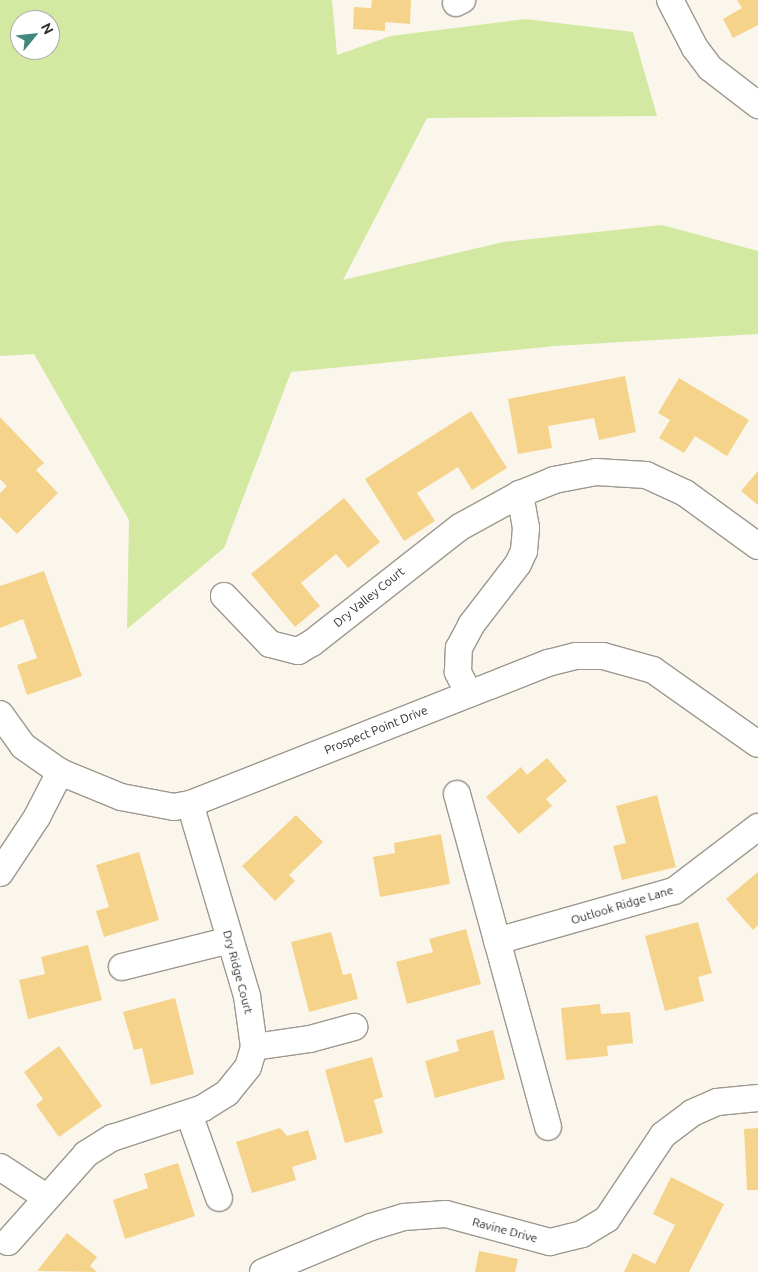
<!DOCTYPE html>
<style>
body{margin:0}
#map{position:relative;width:758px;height:1272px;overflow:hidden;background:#fbf6ec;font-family:Ubuntu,sans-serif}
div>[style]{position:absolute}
.green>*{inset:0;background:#d3e8a0}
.building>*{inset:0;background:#f6d38a}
.roads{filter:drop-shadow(1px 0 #9d988f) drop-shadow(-1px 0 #9d988f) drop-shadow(0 1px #9d988f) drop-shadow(0 -1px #9d988f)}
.minor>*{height:26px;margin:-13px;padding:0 13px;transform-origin:13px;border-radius:13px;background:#fff}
span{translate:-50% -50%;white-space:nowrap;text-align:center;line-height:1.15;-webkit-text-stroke:4px #fff;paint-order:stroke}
.street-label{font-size:12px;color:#2f2d29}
.north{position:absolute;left:10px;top:10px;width:50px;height:50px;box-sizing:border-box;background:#fff;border:1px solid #acaba9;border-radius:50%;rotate:62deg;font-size:14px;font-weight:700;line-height:20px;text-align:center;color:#2f2d29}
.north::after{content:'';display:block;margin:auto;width:18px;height:22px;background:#42887f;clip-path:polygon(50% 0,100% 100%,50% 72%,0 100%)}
</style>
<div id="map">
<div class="green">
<i style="clip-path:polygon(evenodd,0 0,332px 0,337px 55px,391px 36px,525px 19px,633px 32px,657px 116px,427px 118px,343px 280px,503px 242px,662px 225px,758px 251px,758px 334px,555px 346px,291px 372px,224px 548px,127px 629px,129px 520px,34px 354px,0 356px,0 0,20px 20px,50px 20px,50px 50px,20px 50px,20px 20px)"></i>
</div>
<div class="building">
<i style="clip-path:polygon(372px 0,411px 0,410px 24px,385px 22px,385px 31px,353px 29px,354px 7px,371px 8px)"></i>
<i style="clip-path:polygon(737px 0,758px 0,758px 25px,733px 38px,723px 19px,742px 8px)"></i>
<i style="clip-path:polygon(625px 376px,636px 432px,599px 440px,594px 418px,548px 426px,552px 448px,518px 454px,508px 399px)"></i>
<i style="clip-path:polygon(679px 378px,749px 420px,727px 456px,695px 436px,684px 453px,659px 438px,670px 420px,658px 413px)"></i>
<i style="clip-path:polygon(471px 411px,507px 468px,472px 490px,458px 467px,417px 493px,435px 521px,404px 541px,365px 479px)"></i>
<i style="clip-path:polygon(0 417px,44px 463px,36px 470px,58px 493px,17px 534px,0 517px,0 493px,7px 486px,0 479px)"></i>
<i style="clip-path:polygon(758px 471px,758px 505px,741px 491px)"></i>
<i style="clip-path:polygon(344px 498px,380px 542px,348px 568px,336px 554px,301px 583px,320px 606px,295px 627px,251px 574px)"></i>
<i style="clip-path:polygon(44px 571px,82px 676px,27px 695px,17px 665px,37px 658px,23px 619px,0 628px,0 586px)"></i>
<i style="clip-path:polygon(547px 758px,567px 781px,546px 799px,552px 806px,519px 834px,486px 797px,521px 767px,527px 775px)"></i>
<i style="clip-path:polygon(657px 795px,676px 867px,622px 880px,613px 846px,626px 843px,616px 806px)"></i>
<i style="clip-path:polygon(296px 815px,323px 842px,289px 875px,295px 881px,275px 901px,242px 866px)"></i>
<i style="clip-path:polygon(441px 834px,450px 884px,380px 897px,373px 857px,395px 853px,394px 843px)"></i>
<i style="clip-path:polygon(139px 852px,159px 920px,104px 937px,96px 911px,109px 907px,96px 865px)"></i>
<i style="clip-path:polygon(758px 872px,758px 925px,753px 930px,726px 899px)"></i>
<i style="clip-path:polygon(698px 922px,712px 973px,698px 977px,704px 1001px,665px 1011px,645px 936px)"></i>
<i style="clip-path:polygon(466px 929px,481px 984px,407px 1004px,396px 962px,433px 952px,429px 939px)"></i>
<i style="clip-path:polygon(331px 932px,343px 975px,351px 973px,358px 999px,309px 1012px,291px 942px)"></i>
<i style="clip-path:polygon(88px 945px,102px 1000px,28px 1019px,19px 980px,45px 974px,41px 957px)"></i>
<i style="clip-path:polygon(175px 998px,194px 1074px,151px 1085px,142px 1048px,134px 1050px,123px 1012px)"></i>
<i style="clip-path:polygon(600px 1004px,601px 1014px,630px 1012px,633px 1043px,607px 1046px,608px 1056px,566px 1060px,561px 1008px)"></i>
<i style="clip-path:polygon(493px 1030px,505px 1079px,435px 1098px,425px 1061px,459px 1051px,456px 1040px)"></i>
<i style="clip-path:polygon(59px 1046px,102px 1106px,59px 1137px,36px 1105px,43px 1099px,24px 1072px)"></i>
<i style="clip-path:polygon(372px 1057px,383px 1097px,374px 1100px,383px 1133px,345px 1143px,325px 1070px)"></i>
<i style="clip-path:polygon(280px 1128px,287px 1136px,308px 1130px,317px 1159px,292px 1167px,296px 1180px,252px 1193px,236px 1142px)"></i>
<i style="clip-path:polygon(758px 1128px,758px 1190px,747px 1190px,744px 1129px)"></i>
<i style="clip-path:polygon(178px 1163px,195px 1216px,125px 1239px,113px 1200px,148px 1188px,144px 1174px)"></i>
<i style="clip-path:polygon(671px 1177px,724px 1204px,689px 1272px,624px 1272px,633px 1253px,655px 1264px,675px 1225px,653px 1214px)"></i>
<i style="clip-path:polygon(67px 1233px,97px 1257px,90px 1266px,97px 1272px,37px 1271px)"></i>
<i style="clip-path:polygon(479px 1251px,518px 1259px,515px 1272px,475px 1272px)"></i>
</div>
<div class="roads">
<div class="minor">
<i style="left:670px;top:0;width:54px;rotate:62.5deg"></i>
<i style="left:695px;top:48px;width:25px;rotate:53deg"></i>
<i style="left:710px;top:68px;width:61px;rotate:37.6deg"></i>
<i style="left:456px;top:3px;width:7px;rotate:-27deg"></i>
<i style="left:224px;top:596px;width:66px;rotate:46.2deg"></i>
<i style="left:270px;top:644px;width:29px;rotate:14deg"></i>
<i style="left:298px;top:651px;width:16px;rotate:-30deg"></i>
<i style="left:312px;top:643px;width:188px;rotate:-38.1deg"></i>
<i style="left:460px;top:527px;width:68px;rotate:-28.8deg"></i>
<i style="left:520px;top:494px;width:37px;rotate:-22deg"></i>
<i style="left:554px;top:480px;width:43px;rotate:-10.8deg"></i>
<i style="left:596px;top:472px;width:50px;rotate:3.4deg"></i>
<i style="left:646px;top:475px;width:43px;rotate:24.8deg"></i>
<i style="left:685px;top:493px;width:90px;rotate:36deg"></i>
<i style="left:469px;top:694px;width:25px;rotate:-117deg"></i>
<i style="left:458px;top:672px;width:24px;rotate:-88deg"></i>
<i style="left:459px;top:648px;width:26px;rotate:-62deg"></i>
<i style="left:471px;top:625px;width:77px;rotate:-52.4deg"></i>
<i style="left:518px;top:564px;width:14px;rotate:-65deg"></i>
<i style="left:524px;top:551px;width:23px;rotate:-85deg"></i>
<i style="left:526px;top:528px;width:35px;rotate:-100deg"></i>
<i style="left:0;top:714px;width:39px;rotate:54deg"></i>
<i style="left:23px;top:746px;width:45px;rotate:35.1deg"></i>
<i style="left:60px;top:772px;width:66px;rotate:22.3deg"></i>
<i style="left:121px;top:797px;width:54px;rotate:10.7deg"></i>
<i style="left:174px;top:807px;width:16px;rotate:-11deg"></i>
<i style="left:190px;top:804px;width:385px;rotate:-21.5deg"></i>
<i style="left:548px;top:663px;width:29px;rotate:-14deg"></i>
<i style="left:576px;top:656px;width:27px"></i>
<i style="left:603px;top:656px;width:52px;rotate:15.6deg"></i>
<i style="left:653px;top:670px;width:128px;rotate:35.2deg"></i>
<i style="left:457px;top:794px;width:345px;rotate:74.7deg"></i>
<i style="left:0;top:873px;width:67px;rotate:-56.5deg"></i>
<i style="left:37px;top:817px;width:51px;rotate:-62.9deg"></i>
<i style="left:497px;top:941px;width:184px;rotate:-15.8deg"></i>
<i style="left:674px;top:891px;width:106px;rotate:-37.3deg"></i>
<i style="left:122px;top:967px;width:111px;rotate:-14deg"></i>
<i style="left:254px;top:1047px;width:57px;rotate:-8.1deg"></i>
<i style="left:310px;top:1039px;width:46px;rotate:-15.3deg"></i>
<i style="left:189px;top:1114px;width:89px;rotate:70.3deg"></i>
<i style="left:0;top:1167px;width:55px;rotate:33.1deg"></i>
<i style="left:8px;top:1242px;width:118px;rotate:-48.4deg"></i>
<i style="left:86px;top:1154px;width:31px;rotate:-32deg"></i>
<i style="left:112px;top:1138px;width:96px;rotate:-18.2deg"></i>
<i style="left:203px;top:1108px;width:28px;rotate:-32deg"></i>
<i style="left:227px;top:1093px;width:33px;rotate:-51deg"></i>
<i style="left:248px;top:1067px;width:21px;rotate:-73deg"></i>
<i style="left:254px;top:1047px;width:51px;rotate:-97.8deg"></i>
<i style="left:247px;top:996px;width:200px;rotate:-106.5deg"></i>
<i style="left:263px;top:1272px;width:117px;rotate:-22.6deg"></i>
<i style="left:371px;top:1227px;width:34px;rotate:-17deg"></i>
<i style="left:404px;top:1217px;width:42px;rotate:-4.1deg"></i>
<i style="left:446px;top:1214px;width:108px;rotate:15.1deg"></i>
<i style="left:550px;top:1242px;width:33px;rotate:-14deg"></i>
<i style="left:582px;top:1234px;width:29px;rotate:-31deg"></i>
<i style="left:607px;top:1219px;width:101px;rotate:-56.3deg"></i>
<i style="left:663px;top:1135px;width:36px;rotate:-37deg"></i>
<i style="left:692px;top:1113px;width:27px;rotate:-24deg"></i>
<i style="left:717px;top:1102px;width:41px;rotate:-5.6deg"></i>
</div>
</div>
<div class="street-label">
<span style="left:369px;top:597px;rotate:-39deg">Dry Valley Court</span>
<span style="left:376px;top:730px;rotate:-22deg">Prospect Point Drive</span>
<span style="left:622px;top:905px;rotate:-17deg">Outlook Ridge Lane</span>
<span style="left:238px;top:972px;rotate:75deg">Dry Ridge Court</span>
<span style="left:505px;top:1230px;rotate:15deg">Ravine Drive</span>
</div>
<div class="north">N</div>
</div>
